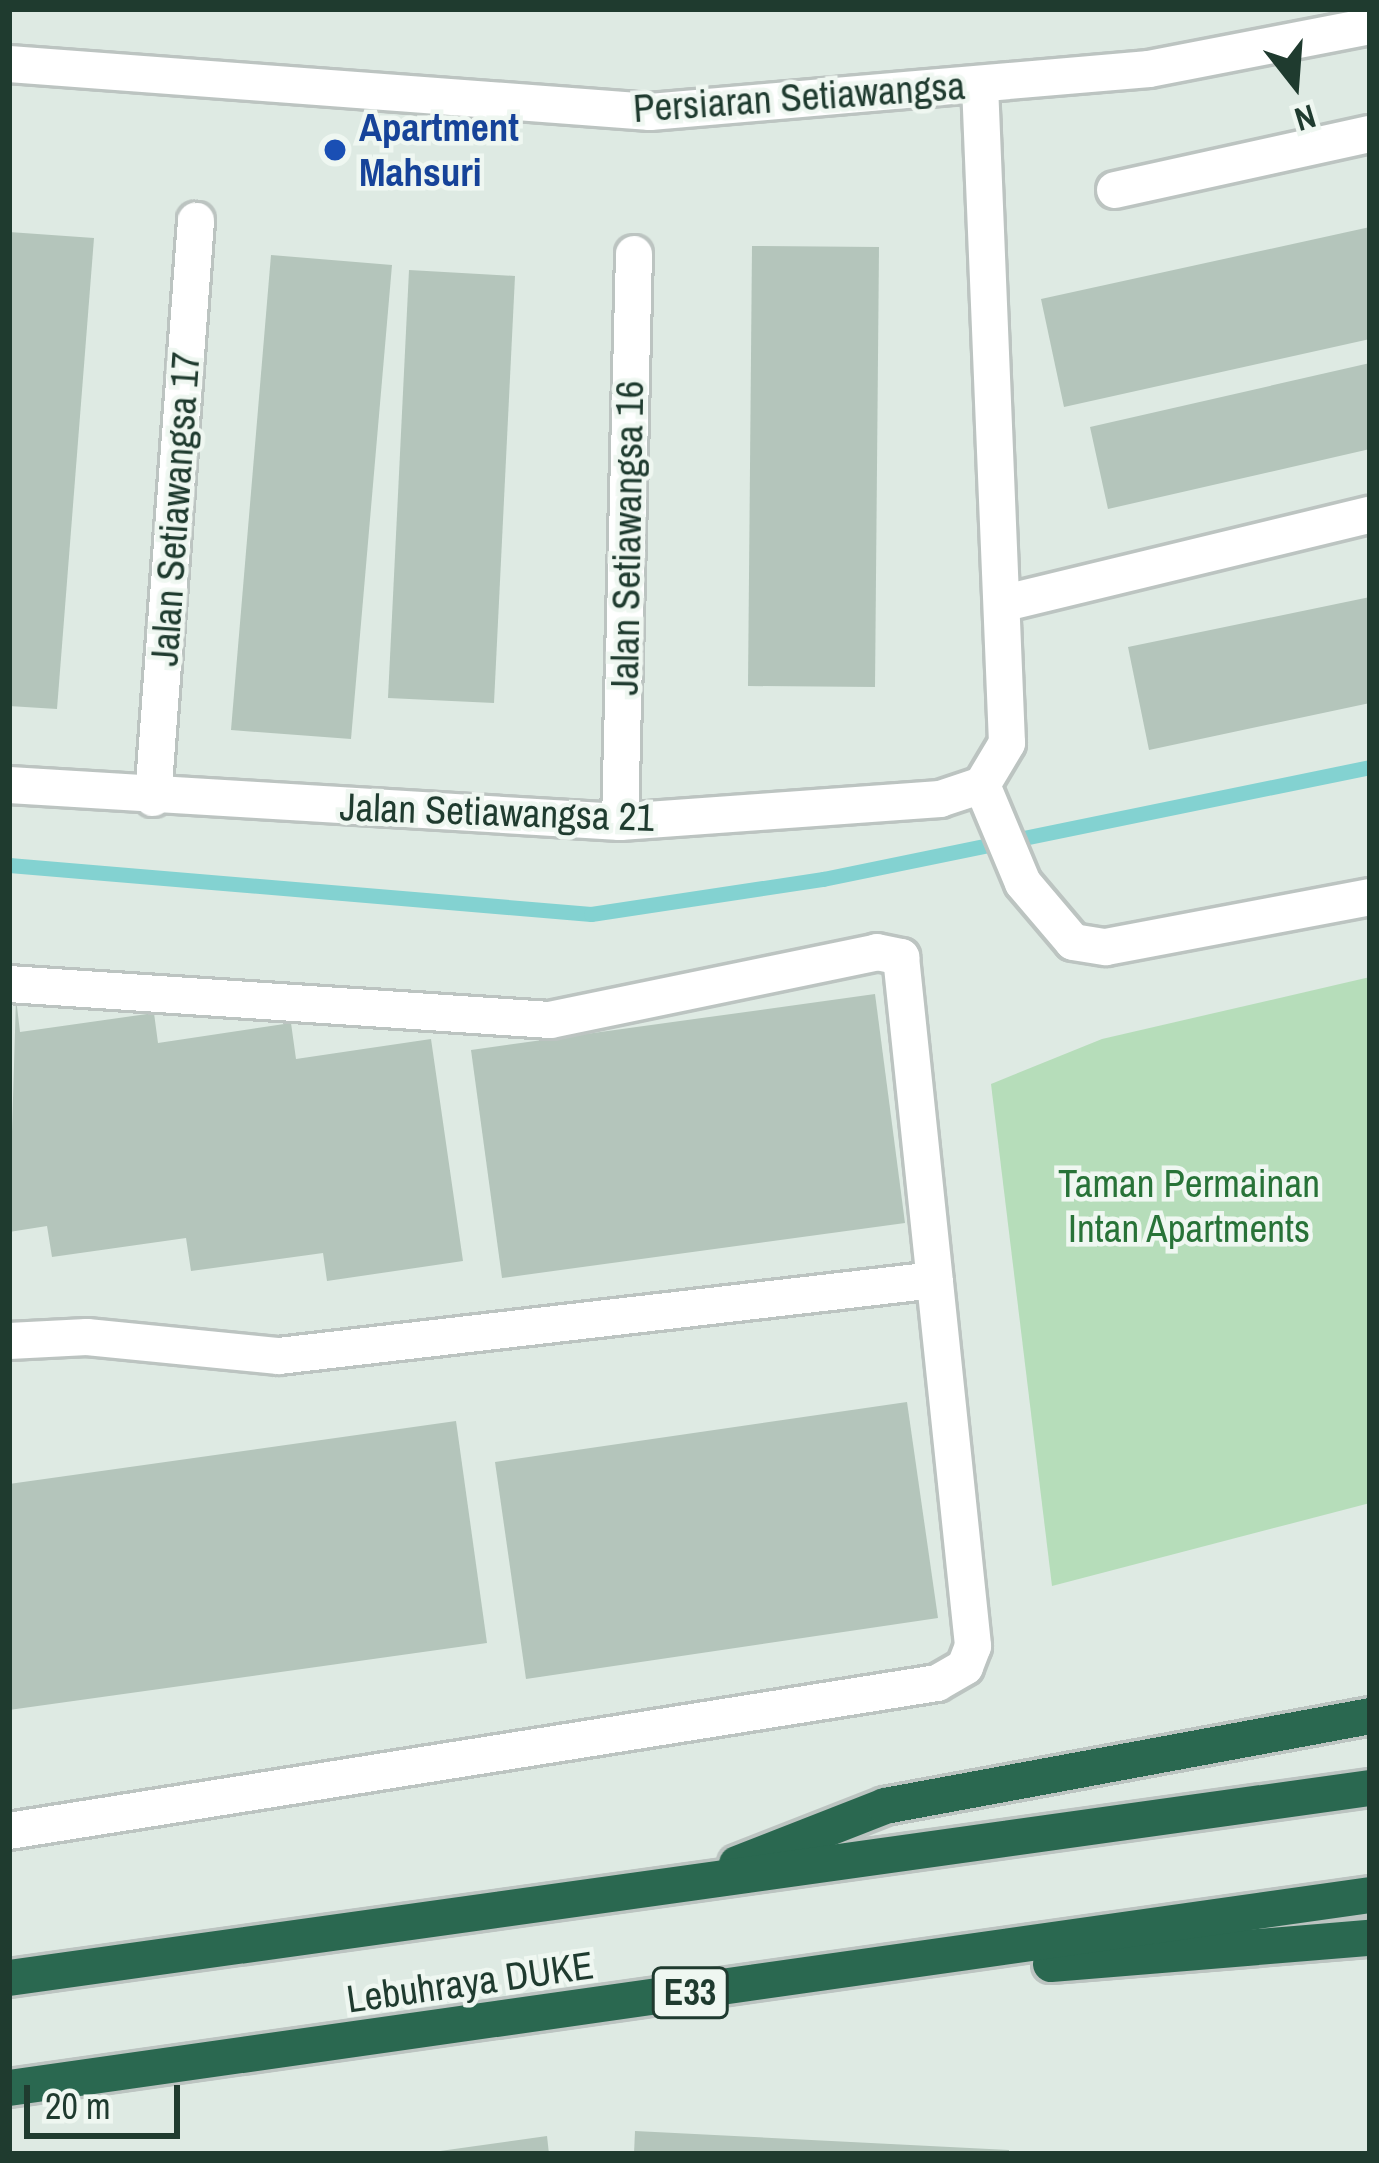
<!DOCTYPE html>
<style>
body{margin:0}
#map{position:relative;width:1379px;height:2163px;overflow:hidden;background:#deeae3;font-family:"Archivo Narrow",sans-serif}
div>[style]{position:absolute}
.green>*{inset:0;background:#b6ddba}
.stream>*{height:15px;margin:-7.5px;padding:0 7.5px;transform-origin:7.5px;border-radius:7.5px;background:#83d2d1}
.building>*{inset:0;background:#b4c5bb}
.roads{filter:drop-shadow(3px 0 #bcc4c1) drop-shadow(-3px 0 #bcc4c1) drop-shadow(0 3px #bcc4c1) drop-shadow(0 -3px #bcc4c1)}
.minor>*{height:36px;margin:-18px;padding:0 18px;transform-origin:18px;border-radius:18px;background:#fff}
.highway>*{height:36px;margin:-18px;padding:0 18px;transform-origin:18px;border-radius:18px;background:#2a6850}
.dots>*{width:33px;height:33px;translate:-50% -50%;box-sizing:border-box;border:6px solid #eff7f1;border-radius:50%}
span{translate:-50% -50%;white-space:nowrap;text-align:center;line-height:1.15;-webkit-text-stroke:9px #eff7f1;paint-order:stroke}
.shield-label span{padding:3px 9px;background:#eff7f1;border:3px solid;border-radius:9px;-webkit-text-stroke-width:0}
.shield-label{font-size:36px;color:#1f3b2f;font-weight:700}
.street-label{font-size:39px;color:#1f3b2f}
.transit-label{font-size:39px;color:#164399;font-weight:700}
.left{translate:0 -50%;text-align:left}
.park-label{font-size:39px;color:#287338}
.frame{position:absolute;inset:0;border:12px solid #1f3b2f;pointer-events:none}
.north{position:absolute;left:1235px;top:24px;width:120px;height:120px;-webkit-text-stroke:9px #eff7f1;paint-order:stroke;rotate:163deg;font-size:33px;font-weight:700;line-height:48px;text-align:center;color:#1f3b2f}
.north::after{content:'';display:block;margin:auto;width:42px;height:54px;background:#1f3b2f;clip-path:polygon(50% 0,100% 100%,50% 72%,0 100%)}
.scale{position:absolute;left:24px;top:2085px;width:156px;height:54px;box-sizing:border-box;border:6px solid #1f3b2f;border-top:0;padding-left:15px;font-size:36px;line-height:42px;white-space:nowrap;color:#1f3b2f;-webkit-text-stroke:9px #eff7f1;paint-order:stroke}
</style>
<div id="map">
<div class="green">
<i style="clip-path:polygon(1370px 977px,1370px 1503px,1052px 1586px,991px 1084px,1102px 1039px)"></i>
</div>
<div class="stream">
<i style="left:9px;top:865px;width:584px;rotate:4.81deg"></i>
<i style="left:591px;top:914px;width:235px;rotate:-8.6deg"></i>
<i style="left:823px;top:879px;width:558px;rotate:-11.57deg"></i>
</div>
<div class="building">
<i style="clip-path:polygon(1370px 227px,1370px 339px,1064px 407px,1041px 299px)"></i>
<i style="clip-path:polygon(9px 232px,94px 238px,57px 709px,9px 706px)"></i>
<i style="clip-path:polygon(752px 246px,879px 247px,875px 687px,748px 686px)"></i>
<i style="clip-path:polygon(271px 255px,392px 265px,351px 739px,231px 730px)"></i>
<i style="clip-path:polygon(409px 270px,515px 276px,494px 703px,388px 698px)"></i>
<i style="clip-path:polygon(1370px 363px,1370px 449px,1108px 509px,1090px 427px)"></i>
<i style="clip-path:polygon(1370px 597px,1370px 703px,1149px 750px,1128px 647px)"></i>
<i style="clip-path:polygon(875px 994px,905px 1223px,502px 1278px,471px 1050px)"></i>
<i style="clip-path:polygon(16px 998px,20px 1032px,154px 1013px,158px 1043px,291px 1023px,296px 1059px,431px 1039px,463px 1261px,327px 1281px,323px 1253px,191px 1271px,186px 1238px,52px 1257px,47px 1226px,9px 1232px)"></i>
<i style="clip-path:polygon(907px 1402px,938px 1618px,526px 1679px,495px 1462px)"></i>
<i style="clip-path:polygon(456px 1421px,487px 1643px,9px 1710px,9px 1484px)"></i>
<i style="clip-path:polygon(635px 2131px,1009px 2150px,1009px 2154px,634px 2154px)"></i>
<i style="clip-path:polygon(547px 2136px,549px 2154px,441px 2154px,440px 2151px)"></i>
</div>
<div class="roads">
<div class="minor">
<i style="left:9px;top:64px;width:643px;rotate:4.28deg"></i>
<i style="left:650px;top:112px;width:501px;rotate:-4.93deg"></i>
<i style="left:1149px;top:69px;width:225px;rotate:-11deg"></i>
<i style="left:1115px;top:190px;width:261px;rotate:-12.4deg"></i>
<i style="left:1005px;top:603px;width:375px;rotate:-13.6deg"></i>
<i style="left:9px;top:785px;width:612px;rotate:3.47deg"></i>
<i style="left:620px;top:822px;width:321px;rotate:-4.1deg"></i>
<i style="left:940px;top:799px;width:44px;rotate:-18.4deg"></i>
<i style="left:982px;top:785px;width:49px;rotate:-59.2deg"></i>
<i style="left:1007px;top:743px;width:659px;rotate:-92.35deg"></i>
<i style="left:982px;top:785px;width:106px;rotate:67.3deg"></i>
<i style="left:1023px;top:883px;width:77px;rotate:49.7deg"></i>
<i style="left:1073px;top:942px;width:33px;rotate:9deg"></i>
<i style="left:1106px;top:947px;width:269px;rotate:-10.7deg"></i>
<i style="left:153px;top:798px;width:579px;rotate:-85.74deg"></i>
<i style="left:620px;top:822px;width:568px;rotate:-88.59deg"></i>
<i style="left:9px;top:984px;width:542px;rotate:3.81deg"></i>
<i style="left:550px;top:1020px;width:334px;rotate:-11.7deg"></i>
<i style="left:877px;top:952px;width:25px;rotate:12deg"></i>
<i style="left:901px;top:957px;width:693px;rotate:84.03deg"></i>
<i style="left:973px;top:1646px;width:22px;rotate:111deg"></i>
<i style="left:965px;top:1667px;width:32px;rotate:150deg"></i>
<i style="left:937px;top:1683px;width:940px;rotate:170.94deg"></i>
<i style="left:9px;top:1341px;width:78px;rotate:-2.9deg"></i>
<i style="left:87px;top:1337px;width:193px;rotate:5.7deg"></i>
<i style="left:279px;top:1356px;width:660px;rotate:-6.61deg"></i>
</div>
<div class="highway">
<i style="left:737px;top:1864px;width:159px;rotate:-21.4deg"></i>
<i style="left:885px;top:1806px;width:493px;rotate:-10.5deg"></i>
<i style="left:1051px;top:1964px;width:320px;rotate:-4.7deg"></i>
<i style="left:9px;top:1978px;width:1374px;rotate:-7.95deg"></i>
<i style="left:9px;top:2088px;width:1375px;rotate:-8.07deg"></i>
</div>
</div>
<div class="dots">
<i style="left:335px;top:150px;background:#1a4fb4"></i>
</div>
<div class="shield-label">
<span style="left:690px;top:1993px">E33</span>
</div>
<div class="street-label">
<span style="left:799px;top:97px;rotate:-4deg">Persiaran Setiawangsa</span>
<span style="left:175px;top:509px;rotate:-86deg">Jalan Setiawangsa 17</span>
<span style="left:627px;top:538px;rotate:-89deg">Jalan Setiawangsa 16</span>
<span style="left:497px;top:812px;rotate:2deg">Jalan Setiawangsa 21</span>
<span style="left:470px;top:1982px;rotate:-8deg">Lebuhraya DUKE</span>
</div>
<div class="transit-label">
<span class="left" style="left:359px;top:150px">Apartment<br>Mahsuri</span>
</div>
<div class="park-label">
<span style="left:1189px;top:1206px">Taman Permainan<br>Intan Apartments</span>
</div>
<div class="frame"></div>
<div class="north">N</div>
<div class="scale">20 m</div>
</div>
